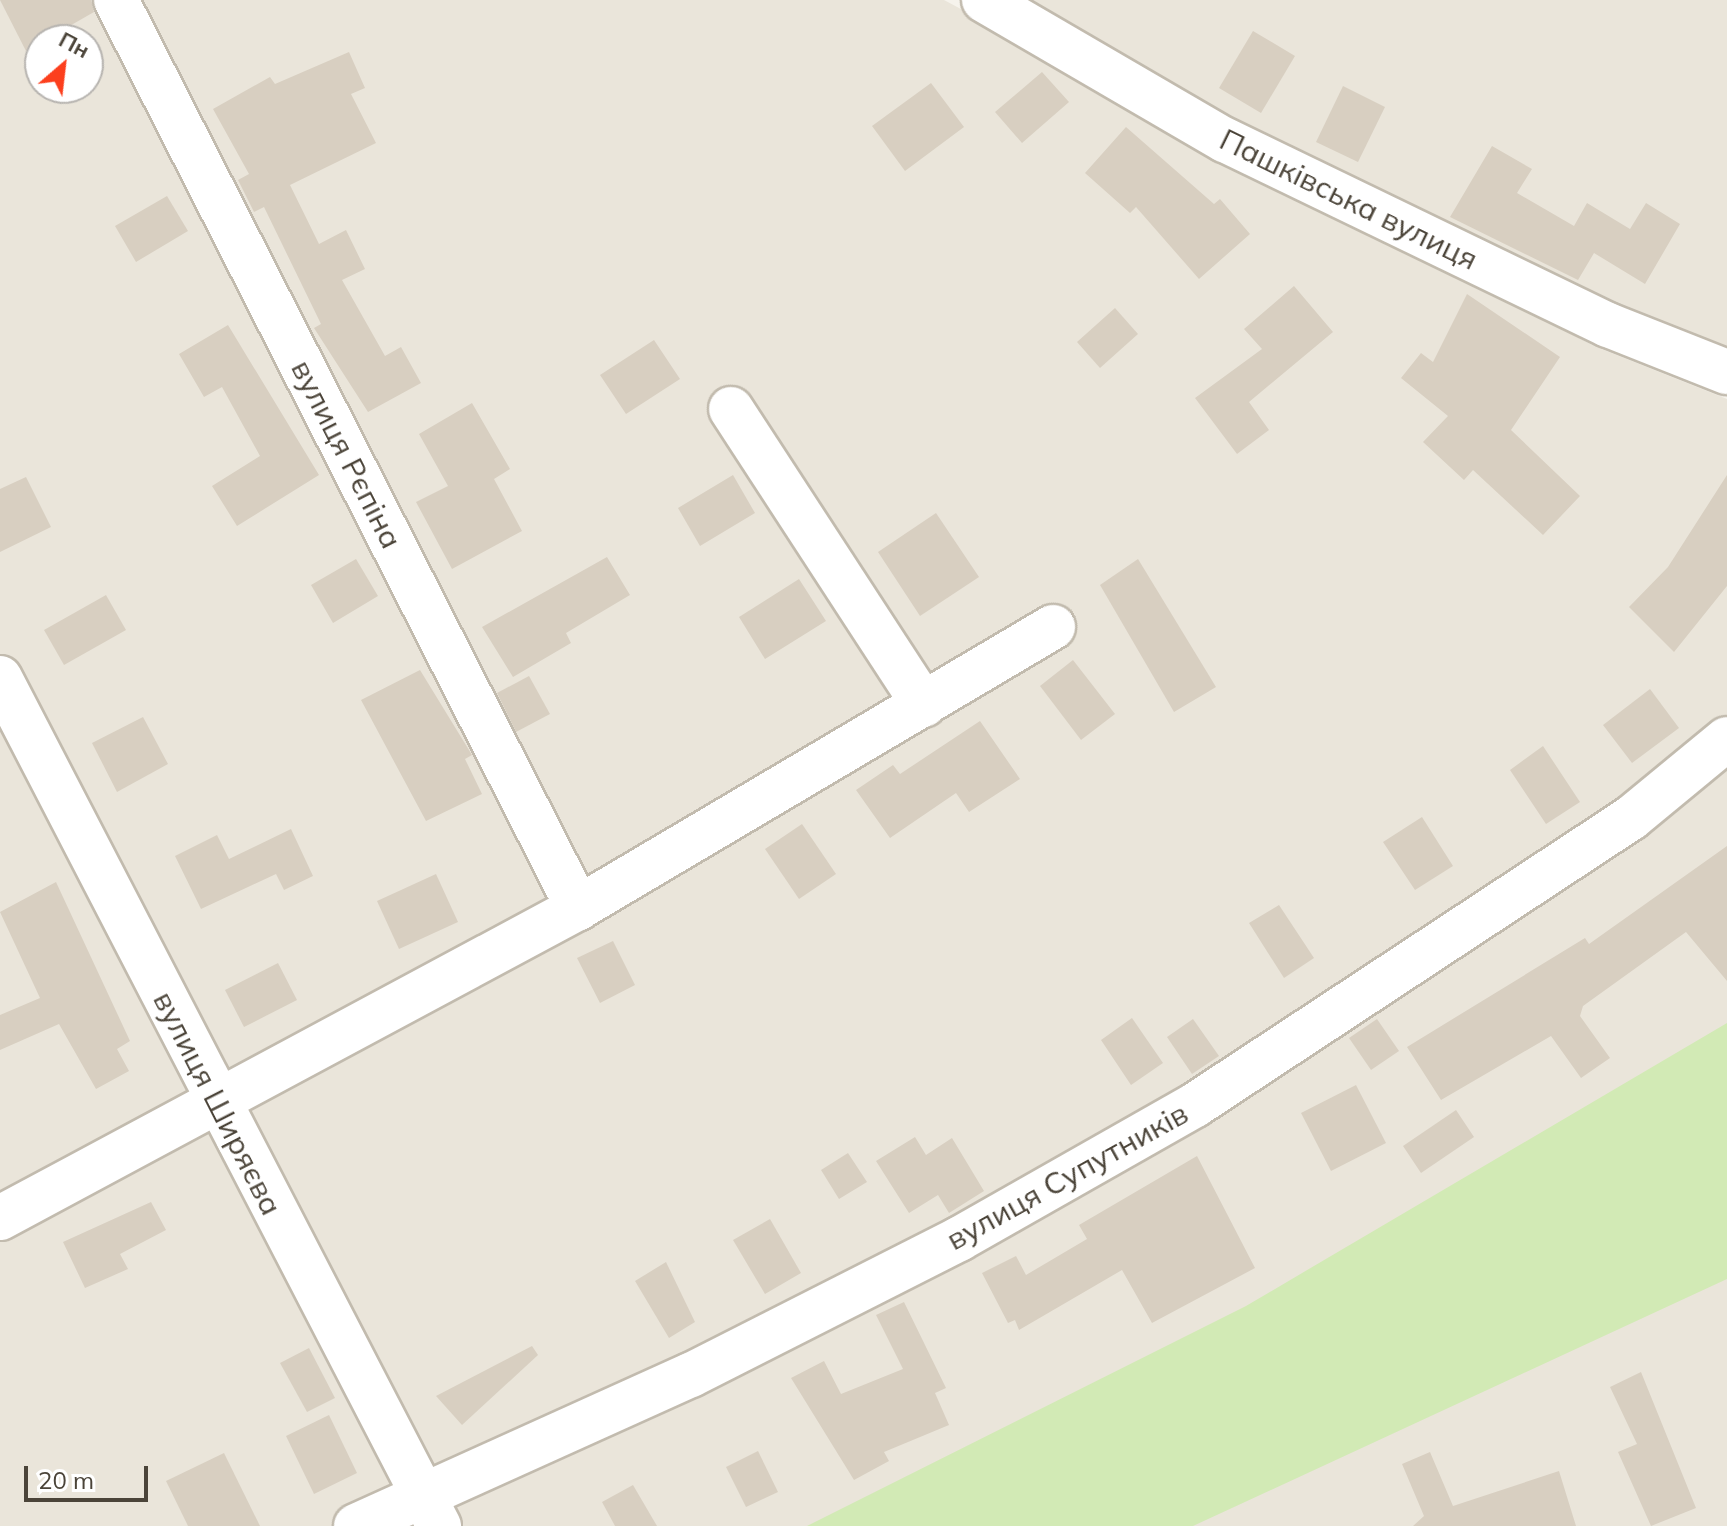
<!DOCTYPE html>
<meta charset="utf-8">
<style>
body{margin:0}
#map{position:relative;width:1727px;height:1526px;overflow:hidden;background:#f6f3ec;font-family:Mulish,sans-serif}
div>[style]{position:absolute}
.residential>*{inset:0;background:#eae5da}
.green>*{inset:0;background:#d2eab5}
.building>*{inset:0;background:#d8cfc1}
.roads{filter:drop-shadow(2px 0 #c2bbae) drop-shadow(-2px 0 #c2bbae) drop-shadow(0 2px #c2bbae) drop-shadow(0 -2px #c2bbae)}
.street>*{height:44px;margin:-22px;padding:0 22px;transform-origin:22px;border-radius:22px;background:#fff}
span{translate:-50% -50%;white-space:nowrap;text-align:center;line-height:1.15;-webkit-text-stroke:6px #fff;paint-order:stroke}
.street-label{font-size:30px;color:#4b4439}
.north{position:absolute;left:24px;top:24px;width:80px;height:80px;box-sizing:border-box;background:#fff;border:2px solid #b7b4b0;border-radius:50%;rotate:28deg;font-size:22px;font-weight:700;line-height:32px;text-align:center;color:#4b4439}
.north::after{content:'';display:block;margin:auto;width:28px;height:36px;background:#fc3f1d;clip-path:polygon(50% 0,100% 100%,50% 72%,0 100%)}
.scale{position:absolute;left:24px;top:1466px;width:124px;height:36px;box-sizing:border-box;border:4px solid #4b4439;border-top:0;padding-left:10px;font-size:24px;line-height:28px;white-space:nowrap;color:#4b4439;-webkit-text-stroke:6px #fff;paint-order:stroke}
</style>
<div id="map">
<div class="residential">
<i style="clip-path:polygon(evenodd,0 0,944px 0,1594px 346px,1727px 399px,1727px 1526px,0 1526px,0 0,40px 40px,88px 40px,88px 88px,40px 88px,40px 40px)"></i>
<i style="clip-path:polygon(1019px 0,1727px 0,1727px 352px,1554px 285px,1102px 51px)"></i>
</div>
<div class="green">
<i style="clip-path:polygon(1727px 1023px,1727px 1279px,1193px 1526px,807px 1526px,1246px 1306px)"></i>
</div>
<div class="building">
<i style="clip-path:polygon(0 0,91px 0,94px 12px,26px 51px)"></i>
<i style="clip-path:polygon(1253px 31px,1295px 56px,1261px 113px,1219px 88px)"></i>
<i style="clip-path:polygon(349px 52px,365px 88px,351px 94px,376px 143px,290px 185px,319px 244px,346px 230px,365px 269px,342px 280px,385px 356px,401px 347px,421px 383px,368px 412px,314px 328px,321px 324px,264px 207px,254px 212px,238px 180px,249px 174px,213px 109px,270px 77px,275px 84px)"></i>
<i style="clip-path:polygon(1042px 72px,1069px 102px,1022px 143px,995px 112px)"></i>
<i style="clip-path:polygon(931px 83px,964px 127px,905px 171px,872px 126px)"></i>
<i style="clip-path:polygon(1343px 86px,1385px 107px,1358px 162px,1316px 142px)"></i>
<i style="clip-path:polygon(1126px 127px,1214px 204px,1220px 199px,1250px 234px,1199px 279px,1136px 207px,1130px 213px,1085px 173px)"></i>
<i style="clip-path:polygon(1492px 146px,1532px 169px,1517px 193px,1574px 226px,1587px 203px,1630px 229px,1646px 203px,1680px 224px,1645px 284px,1594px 253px,1578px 280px,1450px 217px)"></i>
<i style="clip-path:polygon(167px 196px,188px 231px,136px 262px,115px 226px)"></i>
<i style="clip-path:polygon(1294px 286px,1333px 332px,1249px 402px,1269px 430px,1237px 454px,1195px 398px,1262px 349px,1244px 329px)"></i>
<i style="clip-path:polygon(1467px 294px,1560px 357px,1511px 430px,1580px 496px,1543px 535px,1473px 470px,1464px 480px,1423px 442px,1448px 416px,1401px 378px,1421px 353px,1433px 362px)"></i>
<i style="clip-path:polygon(1115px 308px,1138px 334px,1100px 368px,1077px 342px)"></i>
<i style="clip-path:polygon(228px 325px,319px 475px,237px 526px,212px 486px,260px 456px,222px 387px,204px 397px,179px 354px)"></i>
<i style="clip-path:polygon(654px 340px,680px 379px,626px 414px,600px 375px)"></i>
<i style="clip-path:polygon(472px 403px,510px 469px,494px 479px,522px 531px,452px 569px,416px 502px,448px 486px,419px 434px)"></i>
<i style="clip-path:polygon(733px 475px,755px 513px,700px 546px,678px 508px)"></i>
<i style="clip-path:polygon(1727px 475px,1727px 586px,1674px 652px,1629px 607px,1668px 567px)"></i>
<i style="clip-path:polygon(26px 477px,51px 527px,0 552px,0 489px)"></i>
<i style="clip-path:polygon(936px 513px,979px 577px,920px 616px,878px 552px)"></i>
<i style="clip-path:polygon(607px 557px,630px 595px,566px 633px,571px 643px,513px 677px,482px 627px)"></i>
<i style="clip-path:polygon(356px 559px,378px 596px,333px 623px,311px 585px)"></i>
<i style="clip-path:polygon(1138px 559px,1216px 687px,1174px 712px,1100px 585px)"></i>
<i style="clip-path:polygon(799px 579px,826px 621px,765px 659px,739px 617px)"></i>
<i style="clip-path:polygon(106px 595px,126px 630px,64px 665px,44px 630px)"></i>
<i style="clip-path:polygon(1073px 660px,1115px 714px,1081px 740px,1040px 686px)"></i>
<i style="clip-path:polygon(420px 670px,472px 755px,465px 759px,482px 794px,426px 821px,361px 700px)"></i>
<i style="clip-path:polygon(529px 676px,550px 714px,516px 732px,497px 693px)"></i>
<i style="clip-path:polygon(1650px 689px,1679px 728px,1632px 763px,1603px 725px)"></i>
<i style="clip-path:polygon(143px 717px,168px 764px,117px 792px,92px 743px)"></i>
<i style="clip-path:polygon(980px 721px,1020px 779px,969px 812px,956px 793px,890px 838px,856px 790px,893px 765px,900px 774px)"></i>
<i style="clip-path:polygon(1543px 746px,1580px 802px,1546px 824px,1510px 770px)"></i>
<i style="clip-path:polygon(1422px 817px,1453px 866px,1415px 890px,1383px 842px)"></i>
<i style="clip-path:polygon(802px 824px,836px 874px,799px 899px,765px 849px)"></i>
<i style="clip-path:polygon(291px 829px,313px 876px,284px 890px,276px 874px,201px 909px,175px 856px,217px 835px,229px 859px)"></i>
<i style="clip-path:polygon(1727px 846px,1727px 981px,1686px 932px,1583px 1006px,1580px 1016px,1610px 1058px,1581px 1078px,1551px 1036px,1441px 1100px,1407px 1047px,1585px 938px,1589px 944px)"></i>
<i style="clip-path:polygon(436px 874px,458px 922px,399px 949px,377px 901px)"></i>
<i style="clip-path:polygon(56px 882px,130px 1041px,117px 1049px,129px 1071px,96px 1089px,59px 1024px,0 1050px,0 1015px,40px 998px,0 912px)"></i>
<i style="clip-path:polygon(1279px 905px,1314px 958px,1284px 978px,1249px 923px)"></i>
<i style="clip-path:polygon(613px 941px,635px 985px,600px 1003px,577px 958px)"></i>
<i style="clip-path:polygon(278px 963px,297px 1000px,244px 1027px,225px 990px)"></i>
<i style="clip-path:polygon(1132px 1018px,1163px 1063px,1131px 1085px,1101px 1040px)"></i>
<i style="clip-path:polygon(1193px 1019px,1219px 1056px,1192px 1074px,1167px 1037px)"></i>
<i style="clip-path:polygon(1377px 1019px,1399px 1051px,1371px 1070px,1349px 1038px)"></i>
<i style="clip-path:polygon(1356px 1085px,1386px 1143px,1331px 1171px,1301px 1113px)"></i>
<i style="clip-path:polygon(1456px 1110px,1474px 1137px,1421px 1173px,1403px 1146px)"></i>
<i style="clip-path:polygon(915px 1137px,926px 1155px,952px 1138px,984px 1191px,949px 1213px,938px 1195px,909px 1213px,876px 1161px)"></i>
<i style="clip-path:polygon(848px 1153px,867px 1182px,839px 1199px,821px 1170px)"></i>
<i style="clip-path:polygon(1197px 1156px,1255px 1268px,1152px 1323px,1122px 1270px,1019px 1330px,1015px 1320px,1008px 1323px,982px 1273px,1016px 1256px,1026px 1275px,1087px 1239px,1079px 1225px)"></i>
<i style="clip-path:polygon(151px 1202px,166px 1230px,120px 1254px,128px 1269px,85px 1288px,63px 1242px)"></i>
<i style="clip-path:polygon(770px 1219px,801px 1273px,765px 1294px,733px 1240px)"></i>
<i style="clip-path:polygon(666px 1262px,695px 1322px,669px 1338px,635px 1281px)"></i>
<i style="clip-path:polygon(904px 1302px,946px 1388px,935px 1393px,949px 1425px,884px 1452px,889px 1461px,854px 1480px,791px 1378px,824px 1361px,841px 1394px,903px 1369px,876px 1315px)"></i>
<i style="clip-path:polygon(532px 1346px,538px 1355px,462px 1425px,436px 1396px)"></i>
<i style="clip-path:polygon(309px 1348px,335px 1398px,307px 1412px,280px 1363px)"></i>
<i style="clip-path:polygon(1641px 1372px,1696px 1508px,1651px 1526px,1618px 1452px,1637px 1444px,1610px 1387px)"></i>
<i style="clip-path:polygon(329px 1415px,357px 1473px,314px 1494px,286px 1436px)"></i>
<i style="clip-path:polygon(758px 1451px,778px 1492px,746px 1507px,726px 1467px)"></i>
<i style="clip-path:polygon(1430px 1452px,1453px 1506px,1559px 1471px,1576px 1526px,1413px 1526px,1424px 1516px,1402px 1464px)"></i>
<i style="clip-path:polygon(224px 1453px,260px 1526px,188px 1526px,166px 1481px)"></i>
<i style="clip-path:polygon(633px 1485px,657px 1526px,615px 1526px,602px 1502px)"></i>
</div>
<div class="roads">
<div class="street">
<i style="left:116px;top:0;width:1019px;rotate:63.03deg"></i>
<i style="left:984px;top:0;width:279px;rotate:30.2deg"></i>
<i style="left:1225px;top:140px;width:425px;rotate:25.8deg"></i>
<i style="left:1608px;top:325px;width:128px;rotate:21.6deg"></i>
<i style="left:731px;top:409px;width:353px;rotate:56.9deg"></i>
<i style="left:0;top:678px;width:955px;rotate:62.63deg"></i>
<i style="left:0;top:1218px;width:656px;rotate:-28.21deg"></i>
<i style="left:578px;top:908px;width:552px;rotate:-30.61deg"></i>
<i style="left:356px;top:1526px;width:367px;rotate:-24.3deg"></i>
<i style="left:691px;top:1375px;width:301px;rotate:-26.9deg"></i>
<i style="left:959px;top:1239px;width:271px;rotate:-29.6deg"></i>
<i style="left:1195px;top:1105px;width:522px;rotate:-33.36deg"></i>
<i style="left:1631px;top:818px;width:124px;rotate:-39.5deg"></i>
</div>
</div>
<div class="street-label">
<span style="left:1349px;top:199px;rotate:26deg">Пашківська вулиця</span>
<span style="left:347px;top:454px;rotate:63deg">вулиця Рєпіна</span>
<span style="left:218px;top:1103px;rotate:63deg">вулиця Ширяєва</span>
<span style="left:1067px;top:1176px;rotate:-29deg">вулиця Супутників</span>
</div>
<div class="north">Пн</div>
<div class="scale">20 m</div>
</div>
